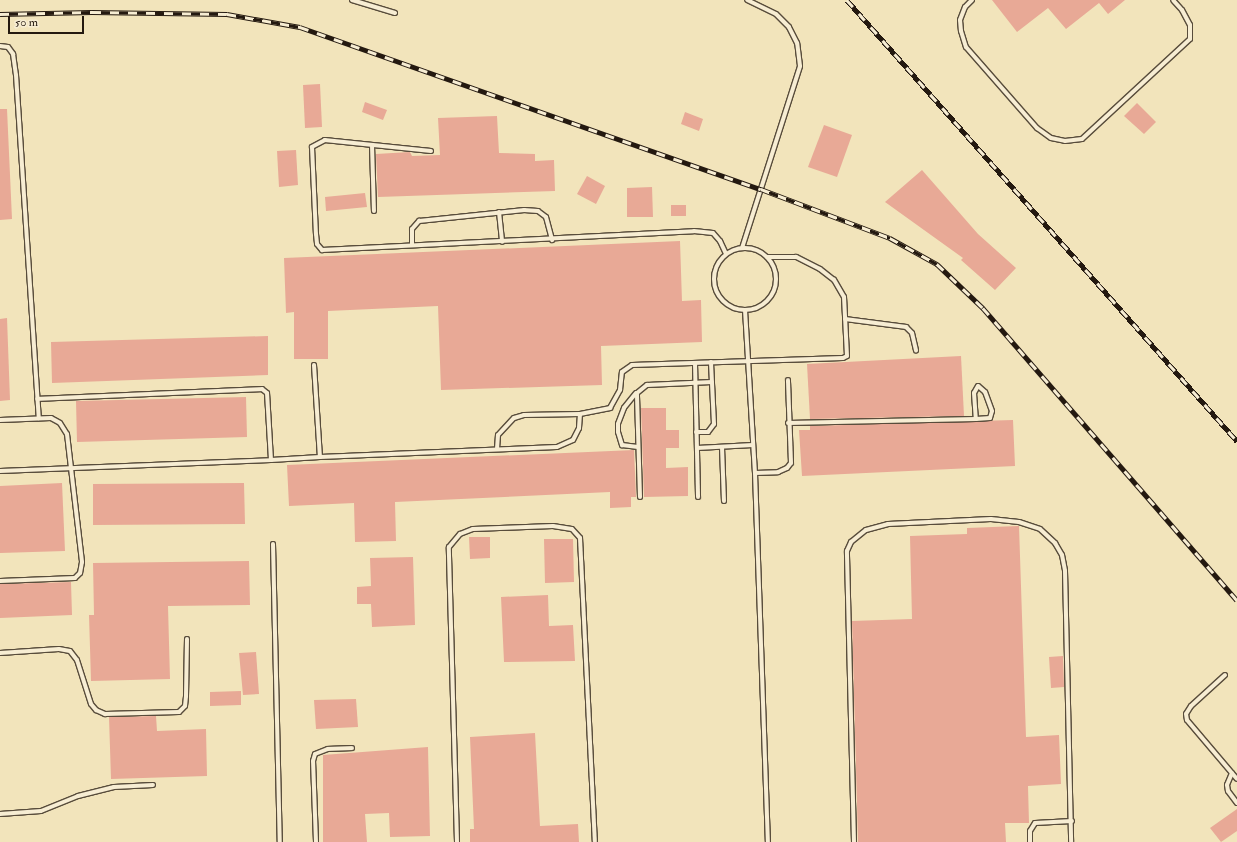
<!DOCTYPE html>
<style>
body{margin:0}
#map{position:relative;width:1237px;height:842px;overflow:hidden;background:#f2e4bb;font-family:"IM FELL Double Pica",serif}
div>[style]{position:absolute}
.building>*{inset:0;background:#e8a996}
.roads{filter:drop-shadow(1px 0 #584c3b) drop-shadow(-1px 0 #584c3b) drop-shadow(0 1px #584c3b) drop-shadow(0 -1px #584c3b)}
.service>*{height:4px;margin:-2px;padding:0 2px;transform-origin:2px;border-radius:2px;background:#f7edd3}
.service>.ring{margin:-2px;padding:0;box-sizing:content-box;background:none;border:4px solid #f7edd3;border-radius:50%}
.rail>*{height:4.5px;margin-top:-2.25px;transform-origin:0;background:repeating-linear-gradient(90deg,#f7edd3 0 9px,#241910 0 18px);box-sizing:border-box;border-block:1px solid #241910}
span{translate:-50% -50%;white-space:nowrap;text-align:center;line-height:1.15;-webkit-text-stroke:3px #f7edd3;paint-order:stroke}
.scale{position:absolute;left:8px;top:16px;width:76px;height:18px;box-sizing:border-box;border:2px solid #241910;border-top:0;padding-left:5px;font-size:12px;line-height:14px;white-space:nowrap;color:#241910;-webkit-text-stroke:3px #f7edd3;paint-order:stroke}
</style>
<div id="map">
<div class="building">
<i style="clip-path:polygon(992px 0,1125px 0,1108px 14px,1099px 3px,1066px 29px,1048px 8px,1017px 32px)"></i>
<i style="clip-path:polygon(320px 84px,322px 127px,305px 128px,303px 85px)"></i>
<i style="clip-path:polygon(365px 102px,387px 110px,383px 120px,362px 112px)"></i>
<i style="clip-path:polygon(1137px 103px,1156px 122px,1144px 134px,1124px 116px)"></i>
<i style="clip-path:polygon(0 109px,7px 109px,12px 219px,0 220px)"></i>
<i style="clip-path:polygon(685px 112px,703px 119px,699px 131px,681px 124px)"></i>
<i style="clip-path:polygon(497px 116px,499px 153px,535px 154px,535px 161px,554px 160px,555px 191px,378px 197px,376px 154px,410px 152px,412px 156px,440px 155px,438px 118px)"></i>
<i style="clip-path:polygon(824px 125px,852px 135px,837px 177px,808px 167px)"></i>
<i style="clip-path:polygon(296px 150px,298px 185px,279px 187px,277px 151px)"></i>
<i style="clip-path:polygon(922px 170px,978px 234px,1016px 268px,995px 290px,961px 260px,963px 258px,885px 202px)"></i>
<i style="clip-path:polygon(587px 176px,605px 186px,596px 204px,577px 194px)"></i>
<i style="clip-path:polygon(652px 187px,653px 217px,627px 217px,627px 188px)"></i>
<i style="clip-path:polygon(365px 193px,367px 207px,326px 211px,325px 197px)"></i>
<i style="clip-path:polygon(671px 205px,686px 205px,686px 216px,671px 216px)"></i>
<i style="clip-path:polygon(680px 241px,682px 301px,701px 300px,702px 342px,601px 346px,602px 385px,441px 390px,438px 306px,328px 311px,328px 359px,294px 359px,294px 312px,286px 313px,284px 258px)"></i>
<i style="clip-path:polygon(7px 318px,10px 400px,0 401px,0 319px)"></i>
<i style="clip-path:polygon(268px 336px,268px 375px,52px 383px,51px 342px)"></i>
<i style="clip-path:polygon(961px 356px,964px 416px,810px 419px,807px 364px)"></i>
<i style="clip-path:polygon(246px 397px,247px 437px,77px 442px,76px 401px)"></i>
<i style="clip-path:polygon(641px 408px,666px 408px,666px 430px,679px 430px,679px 448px,666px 448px,666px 468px,688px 467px,688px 496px,644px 497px)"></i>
<i style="clip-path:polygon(1013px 420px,1015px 466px,802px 476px,799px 430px,810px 430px,810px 426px)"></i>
<i style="clip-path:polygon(634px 450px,636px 497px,631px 497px,631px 507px,610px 508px,610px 492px,395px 502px,396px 541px,355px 542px,354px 503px,289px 506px,287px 465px)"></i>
<i style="clip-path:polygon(62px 483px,65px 551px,0 553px,0 486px)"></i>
<i style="clip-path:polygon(244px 483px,245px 524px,93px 525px,93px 484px)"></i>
<i style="clip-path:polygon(1019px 526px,1026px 737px,1059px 735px,1061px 784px,1028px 786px,1029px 823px,1005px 823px,1006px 842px,858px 842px,852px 621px,912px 619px,910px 536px,967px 534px,967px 528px)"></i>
<i style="clip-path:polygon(469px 537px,490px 537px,490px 558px,470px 559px)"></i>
<i style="clip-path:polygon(544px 539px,573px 539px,574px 582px,545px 583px)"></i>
<i style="clip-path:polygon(413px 557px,415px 625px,372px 627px,371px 604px,357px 604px,357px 587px,371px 586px,370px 558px)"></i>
<i style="clip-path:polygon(249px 561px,250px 605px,168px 606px,170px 679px,91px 681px,89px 615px,94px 615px,93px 563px)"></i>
<i style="clip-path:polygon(71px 582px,72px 615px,0 618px,0 584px)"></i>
<i style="clip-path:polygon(548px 595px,549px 626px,573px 625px,575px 661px,504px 662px,501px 597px)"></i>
<i style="clip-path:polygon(256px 652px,259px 694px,243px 695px,239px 653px)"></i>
<i style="clip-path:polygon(1063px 656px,1064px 687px,1051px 688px,1049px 657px)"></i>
<i style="clip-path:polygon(241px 691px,241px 705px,210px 706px,210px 692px)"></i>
<i style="clip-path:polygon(356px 699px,358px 727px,316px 729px,314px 700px)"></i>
<i style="clip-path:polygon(156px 716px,157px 731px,206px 729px,207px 776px,111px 779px,109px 717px)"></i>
<i style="clip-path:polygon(535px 733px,540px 826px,578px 824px,579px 842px,470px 842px,470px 829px,474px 829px,470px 737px)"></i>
<i style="clip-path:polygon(428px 747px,430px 836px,390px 837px,389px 813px,365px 814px,367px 842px,323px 842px,323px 755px)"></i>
<i style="clip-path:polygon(1237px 809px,1237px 831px,1221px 842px,1210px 828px)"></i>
</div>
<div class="roads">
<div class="service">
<i style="left:352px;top:0;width:45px;rotate:16.8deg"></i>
<i style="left:972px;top:0;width:10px;rotate:135deg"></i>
<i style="left:965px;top:7px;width:14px;rotate:111deg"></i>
<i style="left:960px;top:20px;width:11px;rotate:85deg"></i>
<i style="left:961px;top:31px;width:17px;rotate:73deg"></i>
<i style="left:966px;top:47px;width:108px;rotate:48.8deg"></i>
<i style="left:1037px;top:128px;width:17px;rotate:36deg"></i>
<i style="left:1051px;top:138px;width:14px;rotate:12deg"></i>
<i style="left:1065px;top:141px;width:17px;rotate:-7deg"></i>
<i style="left:1082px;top:139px;width:147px;rotate:-42.8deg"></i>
<i style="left:1190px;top:39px;width:14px;rotate:-90deg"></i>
<i style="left:1190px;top:25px;width:17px;rotate:-118deg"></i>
<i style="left:1182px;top:10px;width:13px;rotate:-132deg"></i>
<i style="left:0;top:46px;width:8px;rotate:7deg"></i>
<i style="left:8px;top:47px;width:9px;rotate:54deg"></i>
<i style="left:13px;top:54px;width:21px;rotate:82deg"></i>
<i style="left:16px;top:75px;width:344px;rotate:86.2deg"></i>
<i style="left:372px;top:145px;width:66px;rotate:88.3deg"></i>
<i style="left:431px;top:151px;width:107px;rotate:-174.1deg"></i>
<i style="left:325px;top:140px;width:15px;rotate:152deg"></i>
<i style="left:312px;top:147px;width:87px;rotate:87.4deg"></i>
<i style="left:316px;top:234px;width:10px;rotate:84deg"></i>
<i style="left:317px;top:244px;width:8px;rotate:50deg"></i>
<i style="left:322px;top:250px;width:372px;rotate:-2.9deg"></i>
<i style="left:694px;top:231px;width:19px;rotate:6deg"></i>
<i style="left:713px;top:233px;width:11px;rotate:49deg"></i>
<i style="left:720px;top:241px;width:14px;rotate:65deg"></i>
<i style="left:499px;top:212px;width:30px;rotate:84deg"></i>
<i style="left:412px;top:245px;width:16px;rotate:-90deg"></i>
<i style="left:412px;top:229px;width:11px;rotate:-49deg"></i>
<i style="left:419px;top:221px;width:106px;rotate:-6deg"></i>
<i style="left:524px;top:210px;width:14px;rotate:4deg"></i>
<i style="left:538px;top:211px;width:10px;rotate:37deg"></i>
<i style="left:546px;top:217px;width:24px;rotate:75deg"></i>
<i style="left:742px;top:248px;width:191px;rotate:-72.3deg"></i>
<i style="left:800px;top:66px;width:23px;rotate:-97deg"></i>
<i style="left:797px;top:43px;width:18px;rotate:-117deg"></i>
<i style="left:789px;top:27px;width:18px;rotate:-135deg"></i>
<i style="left:776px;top:14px;width:32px;rotate:-154deg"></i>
<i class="ring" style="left:714px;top:248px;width:58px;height:58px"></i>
<i style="left:745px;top:310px;width:163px;rotate:86.5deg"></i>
<i style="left:755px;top:473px;width:369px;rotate:88deg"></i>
<i style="left:845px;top:319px;width:62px;rotate:7.5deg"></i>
<i style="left:906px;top:327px;width:8px;rotate:45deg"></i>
<i style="left:912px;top:333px;width:18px;rotate:77deg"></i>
<i style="left:695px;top:363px;width:134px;rotate:88.7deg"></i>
<i style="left:314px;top:365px;width:92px;rotate:86.3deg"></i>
<i style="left:320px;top:457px;width:237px;rotate:-2.4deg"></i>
<i style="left:557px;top:447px;width:17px;rotate:-24deg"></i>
<i style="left:573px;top:440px;width:13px;rotate:-63deg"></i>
<i style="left:579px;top:428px;width:14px;rotate:-86deg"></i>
<i style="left:580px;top:414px;width:31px;rotate:-11deg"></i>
<i style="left:610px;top:408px;width:21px;rotate:-61deg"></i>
<i style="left:620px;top:390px;width:18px;rotate:-84deg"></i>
<i style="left:622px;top:372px;width:12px;rotate:-35deg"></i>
<i style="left:632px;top:365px;width:211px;rotate:-1.9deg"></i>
<i style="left:843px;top:358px;width:4px;rotate:-27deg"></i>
<i style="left:847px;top:356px;width:59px;rotate:-92.9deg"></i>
<i style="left:844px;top:297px;width:20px;rotate:-120deg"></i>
<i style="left:834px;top:280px;width:18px;rotate:-142deg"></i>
<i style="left:820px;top:269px;width:27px;rotate:-153deg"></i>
<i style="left:796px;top:257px;width:29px;rotate:180deg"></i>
<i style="left:636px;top:393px;width:19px;rotate:129deg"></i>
<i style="left:624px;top:408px;width:17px;rotate:111deg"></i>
<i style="left:618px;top:424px;width:8px;rotate:90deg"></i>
<i style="left:618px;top:432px;width:14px;rotate:73deg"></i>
<i style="left:622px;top:445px;width:16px;rotate:7deg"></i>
<i style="left:0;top:420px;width:51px;rotate:-2.2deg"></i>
<i style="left:51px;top:418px;width:10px;rotate:29deg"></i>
<i style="left:60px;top:423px;width:13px;rotate:58deg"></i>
<i style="left:67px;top:434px;width:129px;rotate:83.3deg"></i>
<i style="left:82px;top:562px;width:11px;rotate:100deg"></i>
<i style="left:80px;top:573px;width:7px;rotate:135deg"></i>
<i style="left:75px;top:578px;width:75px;rotate:177.7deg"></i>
<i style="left:788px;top:423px;width:188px;rotate:-1.2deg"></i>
<i style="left:976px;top:419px;width:14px;rotate:-4deg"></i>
<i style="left:990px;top:418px;width:7px;rotate:-74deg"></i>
<i style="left:992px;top:411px;width:20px;rotate:-110deg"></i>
<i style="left:985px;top:392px;width:9px;rotate:-139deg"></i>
<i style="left:978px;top:386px;width:8px;rotate:120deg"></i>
<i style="left:974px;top:393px;width:26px;rotate:86deg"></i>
<i style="left:696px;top:432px;width:12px"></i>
<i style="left:708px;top:432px;width:10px;rotate:-53deg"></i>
<i style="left:714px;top:424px;width:62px;rotate:-92.8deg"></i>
<i style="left:722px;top:447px;width:54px;rotate:87.9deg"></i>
<i style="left:697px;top:448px;width:56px;rotate:-3.1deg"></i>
<i style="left:497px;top:449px;width:14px;rotate:-86deg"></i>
<i style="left:498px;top:435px;width:23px;rotate:-47deg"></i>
<i style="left:514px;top:418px;width:10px;rotate:-17deg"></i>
<i style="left:524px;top:415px;width:56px;rotate:-1deg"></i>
<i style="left:271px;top:460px;width:49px;rotate:-3.5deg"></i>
<i style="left:0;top:471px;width:271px;rotate:-2.3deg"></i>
<i style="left:271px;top:460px;width:67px;rotate:-93.4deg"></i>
<i style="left:267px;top:393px;width:6px;rotate:-141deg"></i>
<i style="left:262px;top:389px;width:225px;rotate:177.5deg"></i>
<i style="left:755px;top:473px;width:23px;rotate:-2deg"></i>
<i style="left:778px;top:472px;width:10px;rotate:-24deg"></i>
<i style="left:787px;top:468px;width:6px;rotate:-51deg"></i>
<i style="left:791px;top:463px;width:83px;rotate:-92.1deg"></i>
<i style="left:640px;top:497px;width:104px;rotate:-91.7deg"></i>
<i style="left:637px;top:393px;width:13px;rotate:-39deg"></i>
<i style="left:647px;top:385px;width:65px;rotate:-2.6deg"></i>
<i style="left:273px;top:544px;width:298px;rotate:88.7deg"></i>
<i style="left:0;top:653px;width:59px;rotate:-3.9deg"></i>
<i style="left:59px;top:649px;width:11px;rotate:10deg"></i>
<i style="left:70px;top:651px;width:11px;rotate:52deg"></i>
<i style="left:77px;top:660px;width:46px;rotate:72.3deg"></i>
<i style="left:91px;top:704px;width:8px;rotate:50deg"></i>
<i style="left:96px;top:710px;width:10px;rotate:24deg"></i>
<i style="left:105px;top:714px;width:74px;rotate:-1.5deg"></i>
<i style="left:179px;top:712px;width:8px;rotate:-45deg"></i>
<i style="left:185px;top:706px;width:10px;rotate:-84deg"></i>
<i style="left:186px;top:696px;width:57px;rotate:-89deg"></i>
<i style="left:1225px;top:675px;width:46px;rotate:137.6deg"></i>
<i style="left:1191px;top:706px;width:9px;rotate:122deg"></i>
<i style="left:1186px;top:714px;width:6px;rotate:81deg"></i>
<i style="left:1187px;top:720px;width:77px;rotate:49.7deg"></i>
<i style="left:1232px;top:773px;width:13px;rotate:113deg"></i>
<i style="left:1227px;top:785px;width:6px;rotate:81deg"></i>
<i style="left:1228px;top:791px;width:15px;rotate:53deg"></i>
<i style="left:0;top:814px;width:41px;rotate:-4.2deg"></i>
<i style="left:41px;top:811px;width:40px;rotate:-22deg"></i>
<i style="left:78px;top:796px;width:37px;rotate:-14deg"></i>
<i style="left:114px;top:787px;width:39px;rotate:-3deg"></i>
<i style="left:316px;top:842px;width:81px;rotate:-92.1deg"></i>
<i style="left:313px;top:761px;width:7px;rotate:-74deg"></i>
<i style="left:315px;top:754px;width:14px;rotate:-21deg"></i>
<i style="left:328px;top:749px;width:24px;rotate:-2deg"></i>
<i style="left:457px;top:842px;width:295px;rotate:-91.6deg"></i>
<i style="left:449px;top:547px;width:17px;rotate:-50deg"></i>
<i style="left:460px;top:534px;width:14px;rotate:-21deg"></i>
<i style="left:473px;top:529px;width:80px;rotate:-2.1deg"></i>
<i style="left:553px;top:526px;width:19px;rotate:9deg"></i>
<i style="left:572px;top:529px;width:12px;rotate:48deg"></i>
<i style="left:580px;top:538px;width:304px;rotate:87.2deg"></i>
<i style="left:854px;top:842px;width:291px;rotate:-91.4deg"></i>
<i style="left:847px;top:551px;width:10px;rotate:-66deg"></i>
<i style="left:851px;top:542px;width:19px;rotate:-39deg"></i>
<i style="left:866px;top:530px;width:23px;rotate:-15deg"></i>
<i style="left:888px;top:524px;width:103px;rotate:-2.8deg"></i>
<i style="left:991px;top:519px;width:28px;rotate:6deg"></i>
<i style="left:1019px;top:522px;width:22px;rotate:18deg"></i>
<i style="left:1040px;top:529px;width:21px;rotate:43deg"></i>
<i style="left:1055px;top:543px;width:14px;rotate:60deg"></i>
<i style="left:1062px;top:555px;width:16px;rotate:79deg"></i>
<i style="left:1065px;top:571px;width:271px;rotate:88.7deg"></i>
<i style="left:1030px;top:842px;width:11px;rotate:-90deg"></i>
<i style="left:1030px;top:831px;width:9px;rotate:-58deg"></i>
<i style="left:1035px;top:823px;width:37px;rotate:-3deg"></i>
</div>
</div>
<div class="rail">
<i style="left:847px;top:0;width:589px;rotate:48.51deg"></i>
<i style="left:0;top:14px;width:92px;rotate:-1.2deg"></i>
<i style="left:92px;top:12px;width:135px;rotate:0.8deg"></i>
<i style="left:227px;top:14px;width:74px;rotate:10.1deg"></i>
<i style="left:300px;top:27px;width:489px;rotate:19.4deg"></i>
<i style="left:761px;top:189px;width:138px;rotate:20.8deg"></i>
<i style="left:890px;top:238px;width:54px;rotate:29deg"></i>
<i style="left:937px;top:264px;width:64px;rotate:43.7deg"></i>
<i style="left:983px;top:308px;width:387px;rotate:49deg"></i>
</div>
<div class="scale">50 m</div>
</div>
